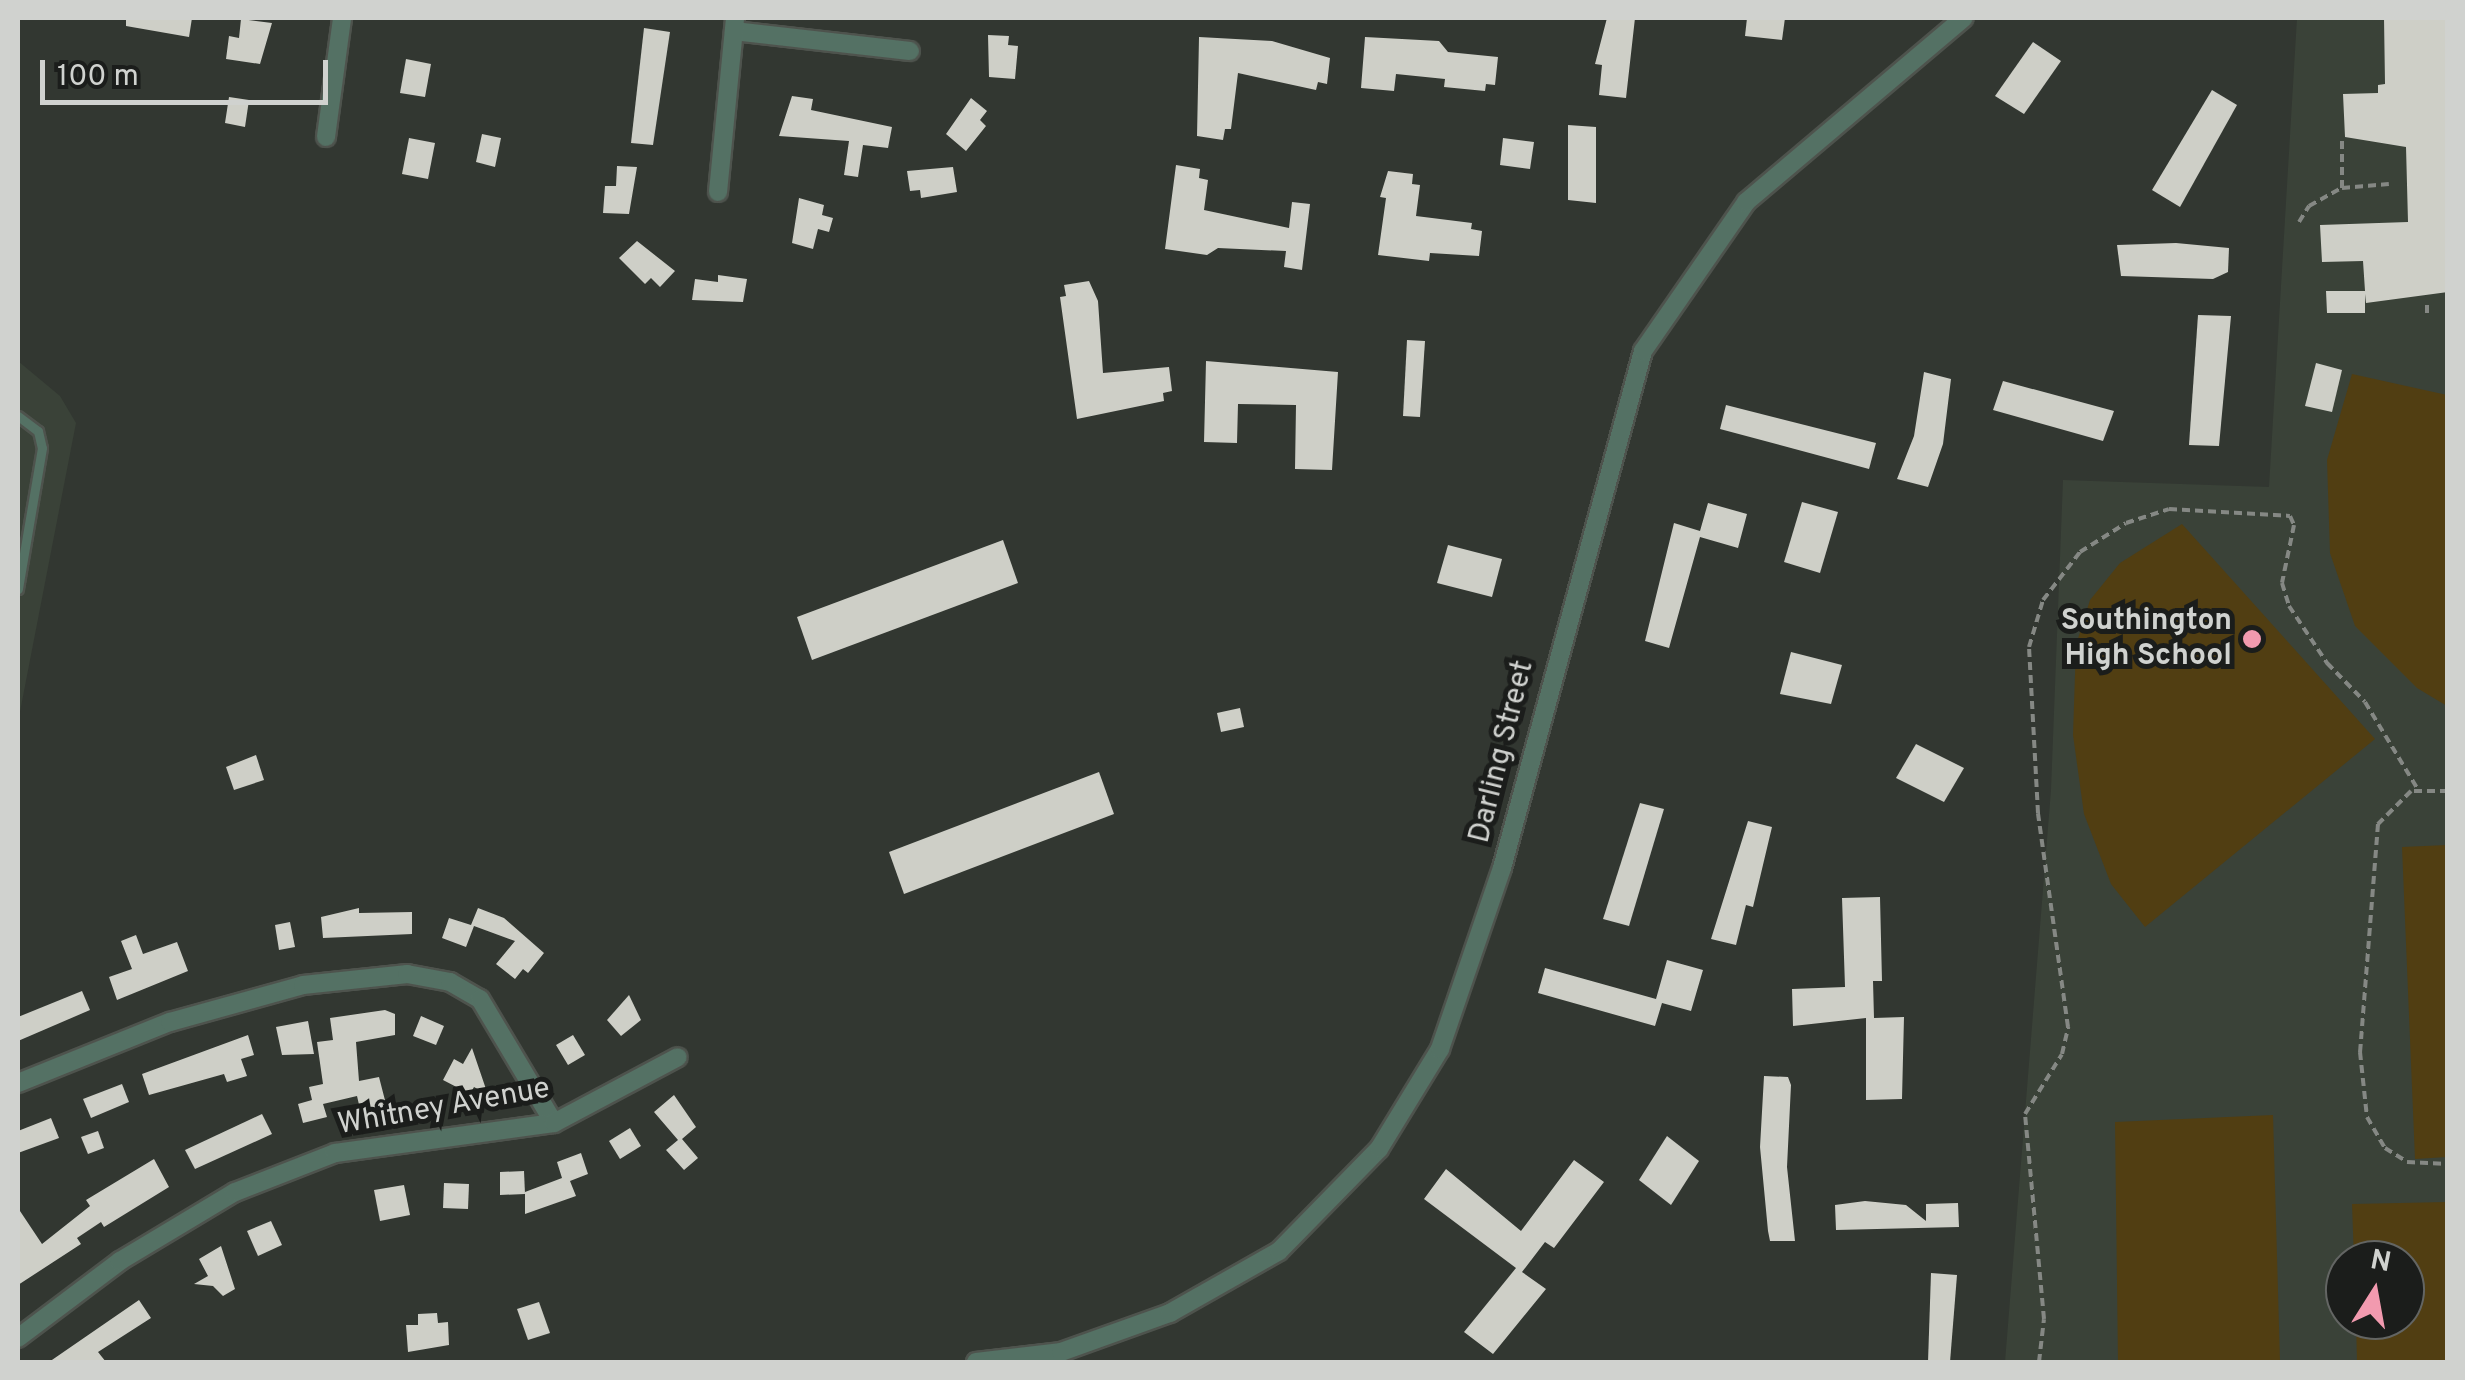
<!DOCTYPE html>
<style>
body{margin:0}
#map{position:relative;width:2465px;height:1380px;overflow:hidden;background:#323731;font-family:Overpass,sans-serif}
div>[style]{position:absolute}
.built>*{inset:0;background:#3a4238}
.green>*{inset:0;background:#513e12}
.building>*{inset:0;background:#cecfc7}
.path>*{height:4px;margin-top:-2px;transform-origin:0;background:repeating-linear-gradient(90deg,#858884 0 8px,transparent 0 13px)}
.roads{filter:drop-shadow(2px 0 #4e534d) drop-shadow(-2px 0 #4e534d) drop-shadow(0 2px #4e534d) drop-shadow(0 -2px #4e534d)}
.lane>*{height:9px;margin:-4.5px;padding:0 4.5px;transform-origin:4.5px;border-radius:4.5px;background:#547164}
.street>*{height:18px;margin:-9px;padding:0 9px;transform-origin:9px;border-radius:9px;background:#547164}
.dots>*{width:28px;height:28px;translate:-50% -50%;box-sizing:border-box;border:5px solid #1b1d1b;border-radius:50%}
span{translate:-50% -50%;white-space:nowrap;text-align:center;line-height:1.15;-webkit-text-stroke:10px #1b1d1b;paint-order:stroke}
.poi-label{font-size:30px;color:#d0d2cf;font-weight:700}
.right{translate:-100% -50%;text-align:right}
.street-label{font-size:30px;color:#d0d2cf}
.frame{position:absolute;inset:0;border:20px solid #d0d2cf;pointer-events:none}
.north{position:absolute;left:2325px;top:1240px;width:100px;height:100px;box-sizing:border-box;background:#1b1d1b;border:2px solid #636563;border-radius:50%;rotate:11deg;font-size:28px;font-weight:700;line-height:40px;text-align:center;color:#d0d2cf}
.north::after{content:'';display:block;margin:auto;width:35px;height:45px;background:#f29aaf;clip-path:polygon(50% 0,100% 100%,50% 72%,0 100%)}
.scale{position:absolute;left:40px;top:60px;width:288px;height:45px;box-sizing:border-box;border:5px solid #d0d2cf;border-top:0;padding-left:12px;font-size:30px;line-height:35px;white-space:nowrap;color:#d0d2cf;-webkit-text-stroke:8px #1b1d1b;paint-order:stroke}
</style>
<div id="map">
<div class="built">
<i style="clip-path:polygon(evenodd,2297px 18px,2447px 18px,2447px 1362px,2005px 1362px,2051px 790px,2063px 480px,2269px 487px,2297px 18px,2345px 1260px,2405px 1260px,2405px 1320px,2345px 1320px,2345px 1260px)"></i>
<i style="clip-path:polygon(18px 361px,60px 396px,76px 423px,18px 722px)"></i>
</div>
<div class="green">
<i style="clip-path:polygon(2352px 374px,2447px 395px,2447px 706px,2417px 688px,2355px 626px,2330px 553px,2327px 460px)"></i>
<i style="clip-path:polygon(2182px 524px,2375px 739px,2145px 927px,2111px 884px,2084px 814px,2073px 735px,2076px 645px,2090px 600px,2120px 563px)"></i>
<i style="clip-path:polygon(2447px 845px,2447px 1157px,2415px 1159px,2402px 847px)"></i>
<i style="clip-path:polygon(2273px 1115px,2280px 1362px,2118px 1362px,2115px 1122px)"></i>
<i style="clip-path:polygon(2447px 1202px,2447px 1362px,2357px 1362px,2356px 1320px,2405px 1320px,2405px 1260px,2354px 1260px,2352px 1204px)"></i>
</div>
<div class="building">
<i style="clip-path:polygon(126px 18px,192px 18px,189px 37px,126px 26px)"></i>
<i style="clip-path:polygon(1607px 18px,1635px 18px,1626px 98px,1599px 95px,1602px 65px,1595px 64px)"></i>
<i style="clip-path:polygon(1747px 18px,1785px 18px,1782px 40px,1745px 36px)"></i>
<i style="clip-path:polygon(2384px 18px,2448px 18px,2448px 292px,2366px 303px,2365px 294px,2365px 313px,2327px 313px,2326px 291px,2365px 291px,2363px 261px,2322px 262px,2320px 225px,2408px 222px,2406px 147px,2345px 137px,2343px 94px,2378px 93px,2378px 85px,2385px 84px)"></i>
<i style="clip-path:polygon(241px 19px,272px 23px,260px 64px,226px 59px,229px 36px,239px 38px)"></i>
<i style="clip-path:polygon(644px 28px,670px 32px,653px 145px,631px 143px)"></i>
<i style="clip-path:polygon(988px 35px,1009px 36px,1008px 45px,1018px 46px,1015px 79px,989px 77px)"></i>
<i style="clip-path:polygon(1199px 37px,1272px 41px,1330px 58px,1327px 84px,1318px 82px,1316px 90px,1238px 73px,1231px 129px,1225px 129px,1223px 140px,1197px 136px)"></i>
<i style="clip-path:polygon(1365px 37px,1439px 41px,1448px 52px,1498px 57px,1495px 85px,1486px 84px,1485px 91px,1444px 87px,1445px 79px,1396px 74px,1394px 91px,1361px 88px)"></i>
<i style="clip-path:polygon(2033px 42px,2061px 61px,2024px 114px,1995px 96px)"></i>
<i style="clip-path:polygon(406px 59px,431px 64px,425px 97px,400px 93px)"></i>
<i style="clip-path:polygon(2212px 90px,2237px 105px,2180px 207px,2152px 190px)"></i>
<i style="clip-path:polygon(792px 96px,813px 99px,811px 110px,892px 127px,888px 148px,863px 145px,858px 177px,844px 175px,849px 141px,779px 136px)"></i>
<i style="clip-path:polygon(229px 97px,249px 100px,245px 127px,225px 123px)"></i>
<i style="clip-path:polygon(971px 98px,987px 111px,980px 120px,986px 126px,966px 151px,946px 134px)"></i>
<i style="clip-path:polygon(1568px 125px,1596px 127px,1596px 203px,1568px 200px)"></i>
<i style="clip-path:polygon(482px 134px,501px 138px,495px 167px,476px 162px)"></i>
<i style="clip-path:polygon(409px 138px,435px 143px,428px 179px,402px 174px)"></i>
<i style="clip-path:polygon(1503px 138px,1534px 142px,1530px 169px,1500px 165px)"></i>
<i style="clip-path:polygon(1176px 165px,1200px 169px,1199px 178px,1208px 180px,1204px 210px,1289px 228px,1292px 202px,1310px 204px,1302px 270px,1284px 267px,1286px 251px,1218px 248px,1207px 255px,1165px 249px)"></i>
<i style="clip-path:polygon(617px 166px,637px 167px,629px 214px,603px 213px,605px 186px,616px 186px)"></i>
<i style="clip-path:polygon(953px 167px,957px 192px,921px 198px,920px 190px,910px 191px,907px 171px)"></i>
<i style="clip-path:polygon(1388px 171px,1413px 174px,1412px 184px,1420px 185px,1416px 216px,1472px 223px,1471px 229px,1482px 231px,1479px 256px,1430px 253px,1429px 261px,1378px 255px,1386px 198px,1380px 197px)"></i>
<i style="clip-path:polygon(799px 198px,824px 205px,822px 215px,833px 218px,829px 232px,818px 229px,813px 249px,792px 243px)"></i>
<i style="clip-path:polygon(637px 241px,675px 271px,660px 287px,651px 278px,645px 284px,619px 258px)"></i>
<i style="clip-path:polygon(2176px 243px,2229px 248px,2228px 272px,2213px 279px,2121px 276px,2117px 245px)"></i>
<i style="clip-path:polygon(718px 275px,747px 279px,743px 302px,692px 300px,695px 279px,718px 282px)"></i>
<i style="clip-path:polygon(1089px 281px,1098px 301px,1103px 373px,1169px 367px,1172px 391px,1163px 393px,1164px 401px,1077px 419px,1060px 297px,1066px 296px,1064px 285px)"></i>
<i style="clip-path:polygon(2198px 315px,2231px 316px,2219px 446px,2189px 445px)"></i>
<i style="clip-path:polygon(1407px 340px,1425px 341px,1420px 417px,1403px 416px)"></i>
<i style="clip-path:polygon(1206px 361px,1338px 372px,1332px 470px,1295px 469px,1296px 405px,1238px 404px,1237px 443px,1204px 442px)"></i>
<i style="clip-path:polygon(2316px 363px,2342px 370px,2332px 412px,2305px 406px)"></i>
<i style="clip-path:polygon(1924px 372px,1951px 379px,1943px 444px,1928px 487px,1897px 479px,1914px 436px)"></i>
<i style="clip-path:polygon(2003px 381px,2114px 411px,2103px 441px,1993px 410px)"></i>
<i style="clip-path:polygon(1726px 405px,1876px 443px,1869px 469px,1720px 429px)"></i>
<i style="clip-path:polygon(1802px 502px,1838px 512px,1820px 573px,1784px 562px)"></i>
<i style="clip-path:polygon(1708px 503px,1747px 514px,1738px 548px,1700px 537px,1669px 648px,1645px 641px,1674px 523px,1700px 531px)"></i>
<i style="clip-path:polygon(1003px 540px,1018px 583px,812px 660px,797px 617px)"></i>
<i style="clip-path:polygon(1448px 545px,1502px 559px,1492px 597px,1437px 583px)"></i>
<i style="clip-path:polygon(1791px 652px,1842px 665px,1831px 704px,1780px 694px)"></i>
<i style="clip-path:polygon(1240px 708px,1244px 727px,1221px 732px,1217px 713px)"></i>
<i style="clip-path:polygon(1916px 744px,1964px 768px,1944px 802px,1896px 778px)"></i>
<i style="clip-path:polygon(256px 755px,264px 780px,234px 790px,226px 767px)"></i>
<i style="clip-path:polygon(1099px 772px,1114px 814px,904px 894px,889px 852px)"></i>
<i style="clip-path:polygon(1640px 803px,1664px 809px,1629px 926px,1603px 919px)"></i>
<i style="clip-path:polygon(1748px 821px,1772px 827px,1753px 907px,1746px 905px,1736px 945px,1711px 939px)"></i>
<i style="clip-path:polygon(1880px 897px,1882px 981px,1873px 981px,1874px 1018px,1904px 1017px,1902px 1099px,1866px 1100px,1866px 1018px,1793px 1026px,1792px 989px,1845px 987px,1842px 898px)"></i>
<i style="clip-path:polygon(359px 908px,359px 913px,412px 912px,412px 934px,323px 938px,321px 917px)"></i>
<i style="clip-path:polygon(478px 908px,504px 918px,544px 953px,528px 973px,523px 969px,515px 979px,496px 964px,515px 941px,474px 926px,466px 947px,442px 938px,449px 918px,471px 925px)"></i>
<i style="clip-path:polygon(290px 922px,295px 947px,279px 950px,275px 925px)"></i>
<i style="clip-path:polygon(136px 935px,143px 954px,177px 942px,188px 971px,117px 1000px,109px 977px,132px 969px,121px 941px)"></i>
<i style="clip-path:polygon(1667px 960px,1703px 970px,1691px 1011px,1662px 1003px,1655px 1026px,1538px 993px,1545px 968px,1656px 999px)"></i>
<i style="clip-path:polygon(82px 991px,90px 1010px,18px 1041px,18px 1017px)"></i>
<i style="clip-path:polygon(629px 995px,641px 1020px,621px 1036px,607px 1020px)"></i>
<i style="clip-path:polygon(385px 1010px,395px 1014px,395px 1035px,356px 1042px,359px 1081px,379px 1077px,387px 1108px,360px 1109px,357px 1096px,323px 1104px,327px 1117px,303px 1123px,298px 1104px,312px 1100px,309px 1087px,323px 1084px,317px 1042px,333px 1040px,330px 1018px)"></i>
<i style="clip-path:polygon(421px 1016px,444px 1026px,436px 1045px,413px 1036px)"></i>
<i style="clip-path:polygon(308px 1021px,314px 1054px,282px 1055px,276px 1027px)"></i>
<i style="clip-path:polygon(248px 1035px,254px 1055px,241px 1059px,247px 1076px,227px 1082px,224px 1074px,149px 1095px,142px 1074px)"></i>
<i style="clip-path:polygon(573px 1035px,585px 1055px,568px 1065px,556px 1045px)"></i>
<i style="clip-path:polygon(472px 1048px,488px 1095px,474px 1087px,470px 1094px,443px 1080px,454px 1059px,463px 1064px)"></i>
<i style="clip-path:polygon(1764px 1076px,1788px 1077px,1791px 1085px,1787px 1167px,1795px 1241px,1770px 1241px,1768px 1231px,1760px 1147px)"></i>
<i style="clip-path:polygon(122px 1084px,129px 1102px,91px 1118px,83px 1099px)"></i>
<i style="clip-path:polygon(674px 1095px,696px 1127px,682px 1139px,698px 1158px,684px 1170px,666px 1150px,678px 1140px,654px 1112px)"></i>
<i style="clip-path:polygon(262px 1114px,272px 1134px,195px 1169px,185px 1150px)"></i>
<i style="clip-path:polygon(51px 1118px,59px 1138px,18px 1153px,18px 1131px)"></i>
<i style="clip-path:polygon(630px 1128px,641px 1146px,620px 1159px,609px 1141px)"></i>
<i style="clip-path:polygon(98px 1131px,104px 1148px,88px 1154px,81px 1137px)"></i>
<i style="clip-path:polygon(1667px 1136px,1699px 1161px,1671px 1205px,1639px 1180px)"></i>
<i style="clip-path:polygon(581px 1153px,588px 1174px,570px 1181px,576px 1196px,525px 1214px,525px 1192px,562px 1178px,557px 1162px)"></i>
<i style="clip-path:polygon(154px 1159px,169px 1187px,104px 1227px,101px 1222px,77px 1238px,81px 1244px,18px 1285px,18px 1208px,42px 1244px,90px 1206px,86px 1200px)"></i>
<i style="clip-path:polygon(1574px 1160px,1604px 1182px,1554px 1248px,1545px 1242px,1522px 1272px,1546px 1289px,1493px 1354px,1464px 1332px,1516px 1268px,1424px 1199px,1446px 1169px,1521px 1231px)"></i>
<i style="clip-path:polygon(524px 1171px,525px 1194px,500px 1195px,500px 1172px)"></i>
<i style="clip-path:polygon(444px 1183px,469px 1184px,468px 1209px,443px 1208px)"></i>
<i style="clip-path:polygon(404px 1185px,410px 1215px,380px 1221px,374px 1190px)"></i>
<i style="clip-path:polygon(1865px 1201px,1906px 1205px,1926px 1221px,1926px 1204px,1958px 1203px,1959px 1227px,1836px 1230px,1835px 1205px)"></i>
<i style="clip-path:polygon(271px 1221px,282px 1245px,258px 1256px,247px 1231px)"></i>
<i style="clip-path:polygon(221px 1246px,235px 1289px,223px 1296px,213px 1286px,194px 1284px,208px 1276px,199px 1259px)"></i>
<i style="clip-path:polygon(1931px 1273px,1957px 1275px,1950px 1362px,1928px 1362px)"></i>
<i style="clip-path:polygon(139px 1300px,151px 1318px,98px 1352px,106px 1362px,49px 1362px)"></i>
<i style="clip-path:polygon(539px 1302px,550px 1333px,528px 1340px,517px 1309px)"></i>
<i style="clip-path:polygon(437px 1313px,438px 1323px,448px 1322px,449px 1345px,408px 1352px,406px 1325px,418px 1325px,418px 1314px)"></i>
</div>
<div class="path">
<i style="left:2342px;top:188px;width:47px;rotate:-4.9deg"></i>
<i style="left:2299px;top:222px;width:19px;rotate:-58deg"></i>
<i style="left:2309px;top:206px;width:38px;rotate:-29deg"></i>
<i style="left:2342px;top:188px;width:50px;rotate:-90deg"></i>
<i style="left:2427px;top:305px;width:10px;rotate:90deg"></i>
<i style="left:2448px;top:791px;width:37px;rotate:180deg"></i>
<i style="left:2411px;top:791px;width:47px;rotate:135deg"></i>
<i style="left:2378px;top:824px;width:229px;rotate:94.5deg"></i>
<i style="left:2360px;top:1052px;width:65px;rotate:83.9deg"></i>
<i style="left:2367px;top:1117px;width:36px;rotate:60deg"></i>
<i style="left:2385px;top:1148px;width:26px;rotate:32deg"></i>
<i style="left:2407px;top:1162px;width:41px;rotate:2.8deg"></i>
<i style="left:2039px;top:1362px;width:43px;rotate:-83.4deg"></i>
<i style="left:2044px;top:1319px;width:206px;rotate:-95.3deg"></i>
<i style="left:2025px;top:1114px;width:70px;rotate:-58.3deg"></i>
<i style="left:2062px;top:1054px;width:28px;rotate:-77deg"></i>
<i style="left:2068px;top:1027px;width:216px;rotate:-98deg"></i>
<i style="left:2038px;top:813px;width:166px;rotate:-93.1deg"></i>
<i style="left:2029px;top:647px;width:49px;rotate:-73.4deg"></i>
<i style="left:2043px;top:600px;width:61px;rotate:-52.4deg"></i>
<i style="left:2080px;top:552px;width:54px;rotate:-32.2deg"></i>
<i style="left:2126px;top:523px;width:45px;rotate:-18deg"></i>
<i style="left:2169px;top:509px;width:121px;rotate:3.3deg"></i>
<i style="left:2290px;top:516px;width:10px;rotate:66deg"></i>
<i style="left:2294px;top:525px;width:59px;rotate:101.7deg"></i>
<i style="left:2282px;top:583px;width:24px;rotate:73deg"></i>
<i style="left:2289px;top:606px;width:69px;rotate:56.3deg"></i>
<i style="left:2327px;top:663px;width:54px;rotate:45.7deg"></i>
<i style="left:2365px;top:702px;width:104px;rotate:58.8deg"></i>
</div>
<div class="roads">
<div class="lane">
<i style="left:18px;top:416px;width:25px;rotate:37deg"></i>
<i style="left:38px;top:431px;width:17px;rotate:77deg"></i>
<i style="left:42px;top:448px;width:143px;rotate:99.7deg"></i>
</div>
<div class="street">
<i style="left:734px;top:31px;width:177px;rotate:6.5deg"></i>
<i style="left:326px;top:137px;width:120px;rotate:-82.3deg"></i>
<i style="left:718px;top:192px;width:175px;rotate:-84.4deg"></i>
<i style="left:18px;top:1083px;width:164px;rotate:-21.9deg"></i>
<i style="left:170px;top:1022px;width:138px;rotate:-15.5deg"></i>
<i style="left:303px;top:985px;width:105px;rotate:-6deg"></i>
<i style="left:407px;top:974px;width:44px;rotate:10.5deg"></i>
<i style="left:450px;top:982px;width:34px;rotate:30deg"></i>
<i style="left:480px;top:999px;width:144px;rotate:59.2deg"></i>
<i style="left:18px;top:1338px;width:128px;rotate:-37deg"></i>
<i style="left:120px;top:1261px;width:134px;rotate:-31deg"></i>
<i style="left:235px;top:1192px;width:107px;rotate:-21.3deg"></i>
<i style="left:335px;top:1153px;width:221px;rotate:-7.8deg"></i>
<i style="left:554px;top:1123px;width:140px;rotate:-28deg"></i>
<i style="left:976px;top:1362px;width:86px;rotate:-6.7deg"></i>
<i style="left:1061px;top:1352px;width:116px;rotate:-19.7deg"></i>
<i style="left:1170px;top:1313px;width:125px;rotate:-29.6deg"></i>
<i style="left:1279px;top:1251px;width:143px;rotate:-45.6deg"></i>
<i style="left:1379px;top:1149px;width:117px;rotate:-58.6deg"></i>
<i style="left:1440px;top:1049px;width:191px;rotate:-71.1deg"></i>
<i style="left:1502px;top:868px;width:536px;rotate:-74.74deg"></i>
<i style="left:1643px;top:351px;width:181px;rotate:-55.3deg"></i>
<i style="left:1746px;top:202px;width:285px;rotate:-40.2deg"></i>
</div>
</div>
<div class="dots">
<i style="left:2252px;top:639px;background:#f29aaf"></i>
</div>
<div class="poi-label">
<span class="right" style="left:2232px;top:639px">Southington<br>High School</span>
</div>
<div class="street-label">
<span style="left:1503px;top:752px;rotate:-76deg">Darling Street</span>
<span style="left:444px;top:1108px;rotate:-10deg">Whitney Avenue</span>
</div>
<div class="frame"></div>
<div class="north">N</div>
<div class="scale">100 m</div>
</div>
